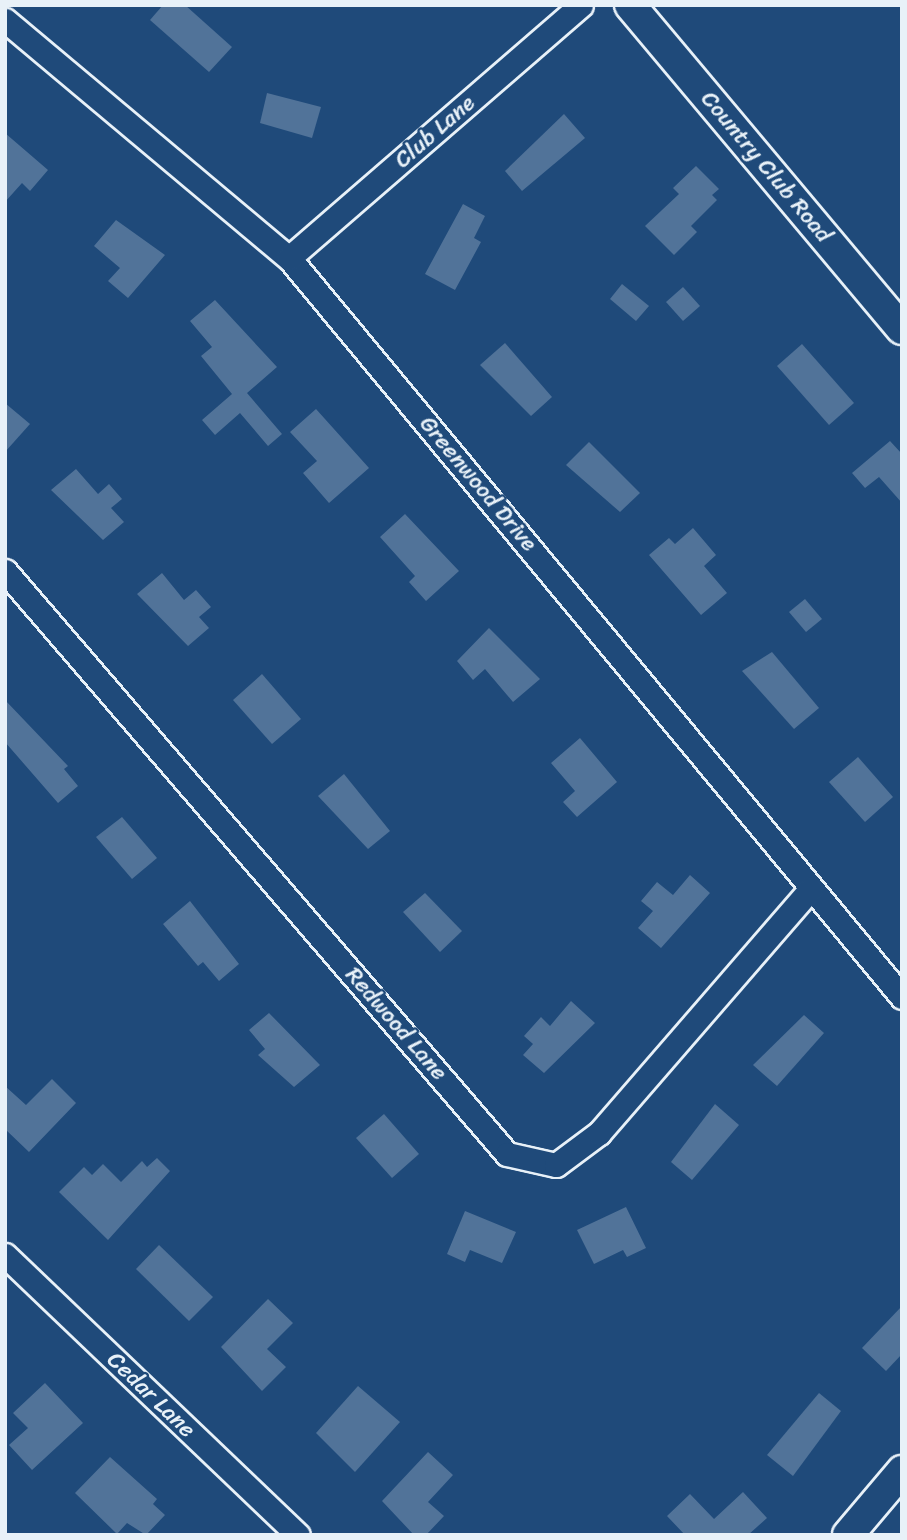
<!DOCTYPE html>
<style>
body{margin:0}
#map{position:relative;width:907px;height:1540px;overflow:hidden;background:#1f4a7a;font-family:Sriracha,sans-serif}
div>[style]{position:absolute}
.building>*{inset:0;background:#517399}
.roads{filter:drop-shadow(2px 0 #e8f1f8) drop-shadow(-2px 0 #e8f1f8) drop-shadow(0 2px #e8f1f8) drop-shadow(0 -2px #e8f1f8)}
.minor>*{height:23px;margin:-11.5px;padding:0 11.5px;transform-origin:11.5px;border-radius:11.5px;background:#1f4a7a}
.tertiary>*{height:30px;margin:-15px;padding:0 15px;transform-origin:15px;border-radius:15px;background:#1f4a7a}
span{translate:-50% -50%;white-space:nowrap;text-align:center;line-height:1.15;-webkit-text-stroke:5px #1f4a7a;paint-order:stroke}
.street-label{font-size:23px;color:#e8f1f8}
.frame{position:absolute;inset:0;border:7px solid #e8f1f8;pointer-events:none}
</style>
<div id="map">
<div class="building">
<i style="clip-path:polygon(163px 5px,185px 5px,232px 47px,209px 72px,150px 20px)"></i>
<i style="clip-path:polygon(267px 93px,321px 107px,312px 138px,260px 123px)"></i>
<i style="clip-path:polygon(564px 114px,585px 138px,522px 191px,505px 171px)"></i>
<i style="clip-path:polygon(5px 133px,48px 170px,30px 191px,22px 183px,5px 202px)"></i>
<i style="clip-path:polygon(696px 166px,719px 189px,712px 195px,717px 200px,691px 226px,697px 232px,674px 255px,645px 226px,679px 194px,673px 188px)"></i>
<i style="clip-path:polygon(463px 204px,485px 216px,474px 238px,481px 242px,455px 290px,425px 274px)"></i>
<i style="clip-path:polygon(116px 220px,165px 255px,128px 298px,108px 281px,120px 268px,94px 246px)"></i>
<i style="clip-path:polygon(622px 284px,649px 306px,636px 321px,610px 299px)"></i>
<i style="clip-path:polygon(683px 287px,700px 306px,683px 321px,666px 302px)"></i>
<i style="clip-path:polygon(215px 300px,277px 367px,247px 393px,282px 434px,268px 446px,240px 413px,215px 435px,202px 420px,232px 394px,201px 356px,212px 347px,190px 321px)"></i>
<i style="clip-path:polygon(505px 343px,552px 397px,531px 416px,480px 365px)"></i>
<i style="clip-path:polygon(802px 344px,854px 403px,829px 425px,777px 366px)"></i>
<i style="clip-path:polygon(5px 403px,30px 424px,5px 452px)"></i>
<i style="clip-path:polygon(316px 409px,369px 468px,329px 503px,303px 473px,317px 461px,290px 432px)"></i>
<i style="clip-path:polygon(890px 441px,902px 454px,902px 503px,879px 477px,865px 488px,852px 473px)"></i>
<i style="clip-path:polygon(589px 442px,640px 493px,620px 512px,566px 465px)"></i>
<i style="clip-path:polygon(76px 469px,98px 494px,109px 484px,122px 499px,111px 508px,124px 522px,103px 540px,51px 490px)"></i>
<i style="clip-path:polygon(405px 514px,459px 571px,426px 601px,409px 582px,415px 576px,380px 537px)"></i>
<i style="clip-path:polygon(693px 528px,716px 555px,704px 566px,727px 593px,701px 615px,649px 555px,669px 538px,675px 544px)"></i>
<i style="clip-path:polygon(162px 573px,184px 600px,196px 590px,211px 607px,199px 617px,209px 628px,188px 646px,137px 594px)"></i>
<i style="clip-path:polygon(805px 599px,822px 619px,806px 632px,789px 612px)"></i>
<i style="clip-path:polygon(489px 628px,540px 679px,513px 702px,485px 669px,473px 680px,457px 661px)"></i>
<i style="clip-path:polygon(772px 652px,819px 708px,794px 729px,742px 671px)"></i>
<i style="clip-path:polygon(262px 674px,301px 719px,272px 744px,233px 700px)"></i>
<i style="clip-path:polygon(5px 700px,68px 766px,64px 769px,78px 786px,58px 803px,5px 742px)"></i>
<i style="clip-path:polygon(580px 738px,617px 782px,577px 817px,563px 802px,575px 791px,551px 763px)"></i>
<i style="clip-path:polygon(858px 757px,893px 797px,865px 822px,829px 782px)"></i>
<i style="clip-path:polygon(344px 774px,390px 831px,368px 849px,318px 796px)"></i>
<i style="clip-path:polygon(122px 817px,157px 858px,132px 879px,96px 837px)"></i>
<i style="clip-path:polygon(690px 875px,710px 893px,661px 948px,638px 928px,653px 911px,641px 901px,657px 882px,673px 895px)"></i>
<i style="clip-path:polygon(425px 893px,462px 931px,440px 952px,403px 912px)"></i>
<i style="clip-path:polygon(190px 901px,239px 964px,219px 981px,203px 962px,198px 966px,163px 924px)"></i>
<i style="clip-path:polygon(571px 1001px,595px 1023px,544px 1073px,523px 1055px,533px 1044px,524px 1036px,541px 1017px,550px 1026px)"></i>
<i style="clip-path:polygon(269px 1013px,320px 1065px,294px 1087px,258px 1055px,265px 1049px,249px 1030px)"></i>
<i style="clip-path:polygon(804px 1015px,824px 1033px,777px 1086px,753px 1065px)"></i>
<i style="clip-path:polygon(52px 1079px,76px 1103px,29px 1152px,5px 1129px,5px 1086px,26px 1105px)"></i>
<i style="clip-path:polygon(715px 1104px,739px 1125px,692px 1180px,671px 1162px)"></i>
<i style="clip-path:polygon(384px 1114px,419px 1154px,392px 1178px,356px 1138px)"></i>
<i style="clip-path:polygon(157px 1158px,170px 1171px,108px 1240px,59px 1192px,84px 1167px,92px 1175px,103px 1164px,121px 1182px,142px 1161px,147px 1167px)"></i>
<i style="clip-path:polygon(626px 1207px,646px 1248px,627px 1257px,623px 1250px,594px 1264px,577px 1230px)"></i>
<i style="clip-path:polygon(465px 1211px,516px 1232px,502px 1263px,470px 1250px,465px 1262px,447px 1254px)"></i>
<i style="clip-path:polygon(159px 1245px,213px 1297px,189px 1321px,136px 1269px)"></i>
<i style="clip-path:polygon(268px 1299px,293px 1323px,267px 1349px,286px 1367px,262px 1391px,221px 1347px)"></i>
<i style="clip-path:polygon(902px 1306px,902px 1354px,886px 1371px,862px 1348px)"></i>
<i style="clip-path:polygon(45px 1383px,83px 1423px,32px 1470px,9px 1445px,28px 1428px,13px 1413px)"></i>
<i style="clip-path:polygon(358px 1386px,400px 1422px,355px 1472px,316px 1433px)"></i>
<i style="clip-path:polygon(819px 1393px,841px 1411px,793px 1476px,767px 1455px)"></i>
<i style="clip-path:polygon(428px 1452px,453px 1475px,428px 1502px,444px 1516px,426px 1535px,414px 1535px,382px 1501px)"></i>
<i style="clip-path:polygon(110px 1457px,157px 1499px,153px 1504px,165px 1515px,146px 1535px,127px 1523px,117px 1534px,75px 1493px)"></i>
<i style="clip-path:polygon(743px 1492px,767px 1518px,748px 1535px,685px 1535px,667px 1516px,690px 1494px,714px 1519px)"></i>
</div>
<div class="roads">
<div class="minor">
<i style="left:5px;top:20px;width:371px;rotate:40deg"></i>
<i style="left:289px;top:258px;width:960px;rotate:50.32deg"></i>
<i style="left:289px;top:258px;width:386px;rotate:-40.9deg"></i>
<i style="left:5px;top:571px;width:769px;rotate:49.27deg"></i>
<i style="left:507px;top:1154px;width:50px;rotate:12.7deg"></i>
<i style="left:556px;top:1165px;width:54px;rotate:-36.7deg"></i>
<i style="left:599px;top:1133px;width:323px;rotate:-49.1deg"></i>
<i style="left:5px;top:1255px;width:405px;rotate:43.7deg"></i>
</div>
<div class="tertiary">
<i style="left:630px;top:5px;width:423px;rotate:50deg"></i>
<i style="left:848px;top:1535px;width:84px;rotate:-49.8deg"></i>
</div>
</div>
<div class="street-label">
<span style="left:435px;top:132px;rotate:-41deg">Club Lane</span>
<span style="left:766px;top:167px;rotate:50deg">Country Club Road</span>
<span style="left:478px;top:484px;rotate:50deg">Greenwood Drive</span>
<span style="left:396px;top:1024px;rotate:49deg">Redwood Lane</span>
<span style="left:151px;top:1395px;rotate:44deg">Cedar Lane</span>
</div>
<div class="frame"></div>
</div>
